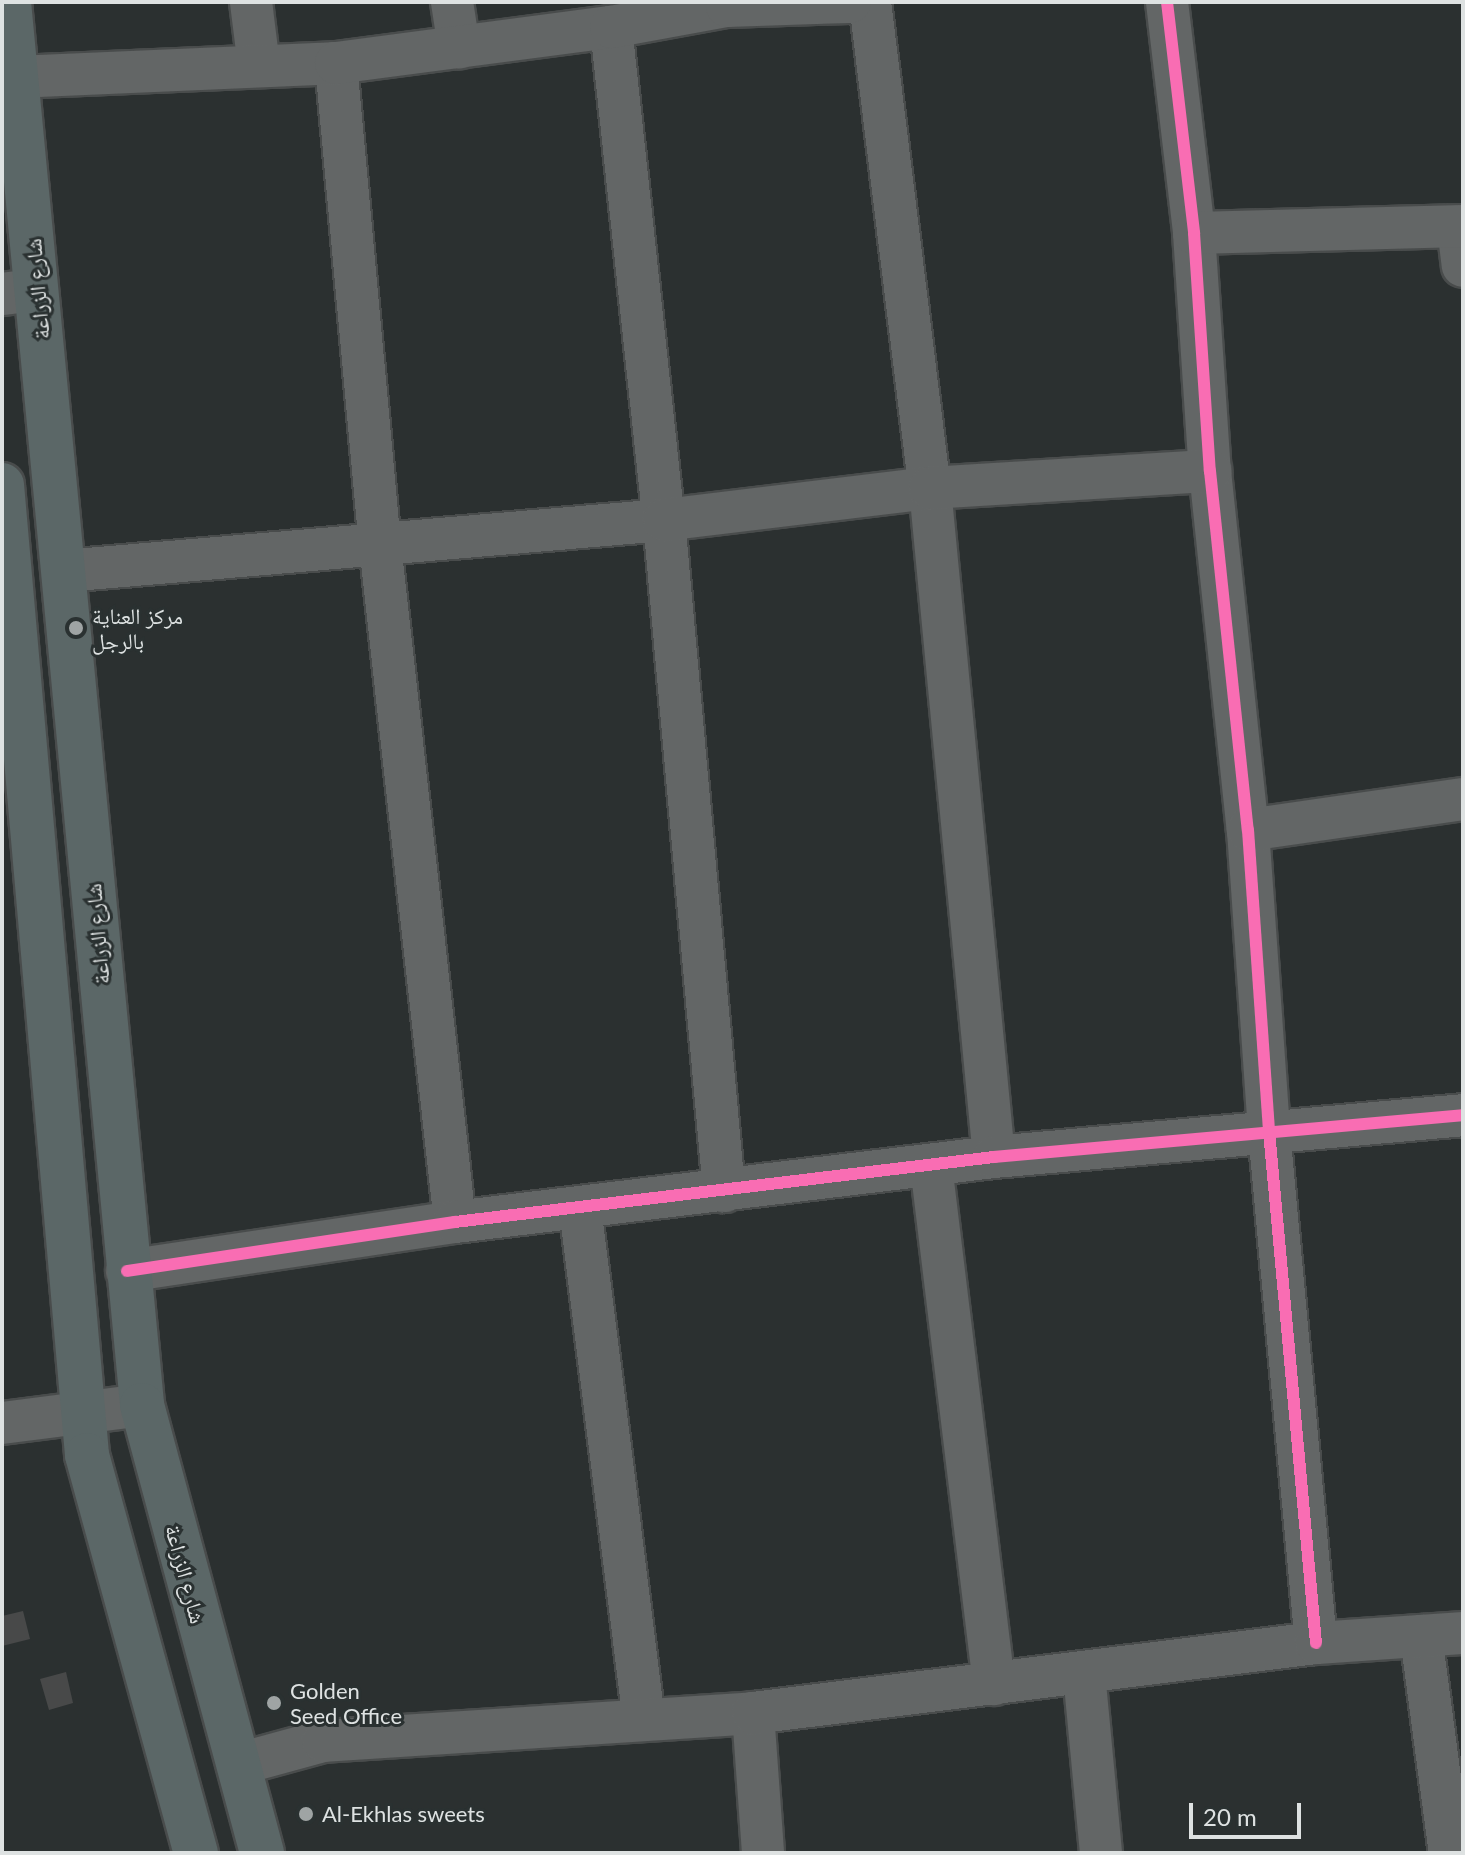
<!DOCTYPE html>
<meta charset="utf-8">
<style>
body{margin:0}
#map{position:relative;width:1465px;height:1855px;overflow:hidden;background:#2b3030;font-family:Lato,"Noto Naskh Arabic",sans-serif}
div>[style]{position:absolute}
.building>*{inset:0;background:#484949}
.roads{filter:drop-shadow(2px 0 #494c4c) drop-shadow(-2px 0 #494c4c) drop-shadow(0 2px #494c4c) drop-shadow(0 -2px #494c4c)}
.street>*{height:42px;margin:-21px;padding:0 21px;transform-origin:21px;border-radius:21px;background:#636666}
.primary>*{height:44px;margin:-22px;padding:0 22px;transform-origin:22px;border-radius:22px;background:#5b6767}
.cycleway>*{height:12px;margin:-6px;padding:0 6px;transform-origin:6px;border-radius:6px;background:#f96db3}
.dots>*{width:22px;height:22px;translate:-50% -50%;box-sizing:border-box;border:4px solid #2a3131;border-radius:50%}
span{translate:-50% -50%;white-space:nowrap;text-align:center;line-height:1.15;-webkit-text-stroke:6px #2a3131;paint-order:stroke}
.street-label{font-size:22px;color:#dee2e2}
.poi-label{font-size:22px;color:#dee2e2}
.left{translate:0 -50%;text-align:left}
.frame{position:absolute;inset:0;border:4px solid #dee2e2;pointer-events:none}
.scale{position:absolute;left:1189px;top:1803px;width:112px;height:36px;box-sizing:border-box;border:4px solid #dee2e2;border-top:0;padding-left:10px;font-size:24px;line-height:28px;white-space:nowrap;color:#dee2e2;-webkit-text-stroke:6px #2a3131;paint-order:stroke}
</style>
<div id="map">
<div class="building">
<i style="clip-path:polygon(23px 1611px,30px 1639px,2px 1646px,2px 1616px)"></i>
<i style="clip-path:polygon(66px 1672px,73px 1703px,49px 1710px,40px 1679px)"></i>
</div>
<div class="roads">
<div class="street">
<i style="left:251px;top:2px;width:64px;rotate:82.9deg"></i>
<i style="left:452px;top:2px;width:46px;rotate:81.2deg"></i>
<i style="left:870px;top:2px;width:490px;rotate:83deg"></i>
<i style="left:930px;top:488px;width:672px;rotate:84.54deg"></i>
<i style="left:1167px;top:2px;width:233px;rotate:83.3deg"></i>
<i style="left:1194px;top:233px;width:239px;rotate:86.2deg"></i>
<i style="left:1210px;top:471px;width:361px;rotate:84deg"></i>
<i style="left:1248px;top:830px;width:302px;rotate:86deg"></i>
<i style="left:1269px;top:1131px;width:514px;rotate:84.76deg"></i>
<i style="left:611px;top:27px;width:496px;rotate:83.9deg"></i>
<i style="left:664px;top:520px;width:674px;rotate:84.89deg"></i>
<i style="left:336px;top:63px;width:483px;rotate:84.8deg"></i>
<i style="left:380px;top:544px;width:682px;rotate:83.69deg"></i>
<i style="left:17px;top:77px;width:319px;rotate:-2.5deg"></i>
<i style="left:336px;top:63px;width:277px;rotate:-7.5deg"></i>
<i style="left:611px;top:27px;width:118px;rotate:-10.3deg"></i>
<i style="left:727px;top:6px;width:123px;rotate:-1.9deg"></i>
<i style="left:1458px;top:227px;width:39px;rotate:83deg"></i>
<i style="left:1194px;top:233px;width:269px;rotate:-1.5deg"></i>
<i style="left:2px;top:294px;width:35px;rotate:-7deg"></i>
<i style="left:64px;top:571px;width:602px;rotate:-4.86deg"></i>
<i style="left:664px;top:520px;width:268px;rotate:-6.9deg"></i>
<i style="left:930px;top:488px;width:281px;rotate:-3.5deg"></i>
<i style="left:1248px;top:830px;width:217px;rotate:-8.2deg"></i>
<i style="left:931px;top:1165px;width:523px;rotate:83.08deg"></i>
<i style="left:580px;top:1207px;width:517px;rotate:82.89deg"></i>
<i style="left:127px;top:1271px;width:332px;rotate:-8.5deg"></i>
<i style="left:455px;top:1222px;width:543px;rotate:-6.88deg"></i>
<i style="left:994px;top:1157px;width:471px;rotate:-5.1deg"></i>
<i style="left:2px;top:1423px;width:141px;rotate:-7.3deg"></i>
<i style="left:1421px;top:1636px;width:219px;rotate:82.4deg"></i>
<i style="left:1084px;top:1673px;width:181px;rotate:84.6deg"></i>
<i style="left:753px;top:1713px;width:140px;rotate:85.9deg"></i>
<i style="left:239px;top:1764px;width:87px;rotate:-15.3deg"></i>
<i style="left:323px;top:1741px;width:431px;rotate:-3.7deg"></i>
<i style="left:753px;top:1713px;width:567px;rotate:-7.09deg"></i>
<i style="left:1316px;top:1643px;width:147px;rotate:-3.9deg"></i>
</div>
<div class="primary">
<i style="left:9px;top:2px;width:1409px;rotate:84.58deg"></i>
<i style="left:142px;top:1405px;width:464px;rotate:75deg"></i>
<i style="left:2px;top:485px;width:974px;rotate:84.99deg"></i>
<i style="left:87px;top:1455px;width:413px;rotate:74.7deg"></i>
</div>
</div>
<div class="cycleway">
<i style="left:1167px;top:2px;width:233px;rotate:83.3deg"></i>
<i style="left:1194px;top:233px;width:239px;rotate:86.2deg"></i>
<i style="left:1210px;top:471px;width:361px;rotate:84deg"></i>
<i style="left:1248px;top:830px;width:302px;rotate:86deg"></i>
<i style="left:1269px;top:1131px;width:514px;rotate:84.76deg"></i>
<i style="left:127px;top:1271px;width:332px;rotate:-8.5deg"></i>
<i style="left:455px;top:1222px;width:543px;rotate:-6.88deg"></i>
<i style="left:994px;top:1157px;width:471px;rotate:-5.1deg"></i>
</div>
<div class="dots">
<i style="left:76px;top:628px;background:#9fa4a4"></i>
<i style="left:274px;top:1703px;background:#9fa4a4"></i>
<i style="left:306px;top:1814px;background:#9fa4a4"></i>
</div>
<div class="street-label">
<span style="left:37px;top:289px;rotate:-95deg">شارع الزراعة</span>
<span style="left:97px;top:934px;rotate:-95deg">شارع الزراعة</span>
<span style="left:186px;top:1574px;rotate:75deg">شارع الزراعة</span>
</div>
<div class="poi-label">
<span class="left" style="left:92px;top:628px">مركز العناية<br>بالرجل</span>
<span class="left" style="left:290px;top:1703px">Golden<br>Seed Office</span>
<span class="left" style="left:322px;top:1814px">Al-Ekhlas sweets</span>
</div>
<div class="frame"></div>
<div class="scale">20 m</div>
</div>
